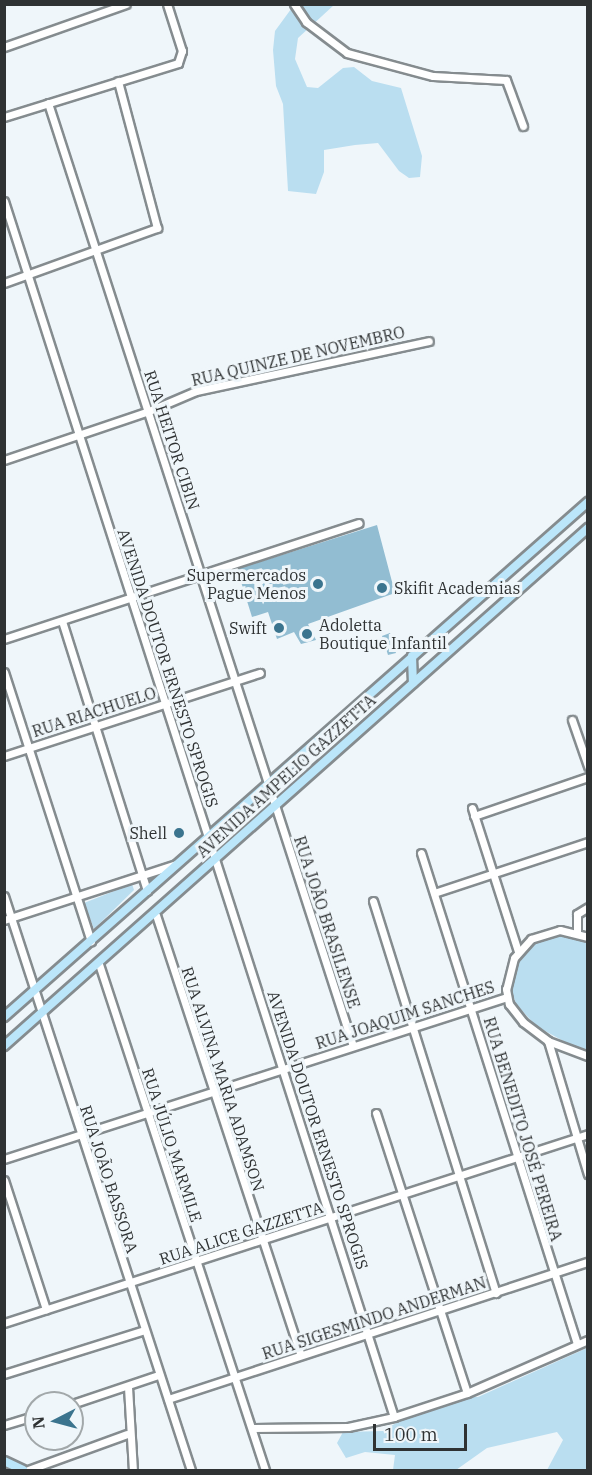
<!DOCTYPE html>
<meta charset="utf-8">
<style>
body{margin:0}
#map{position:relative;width:592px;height:1475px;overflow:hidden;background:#eff6fa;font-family:"IBM Plex Serif",serif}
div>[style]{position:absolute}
.green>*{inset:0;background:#badef0}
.building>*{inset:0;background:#92bdd2}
.roads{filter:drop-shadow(2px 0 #858c8f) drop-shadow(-2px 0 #858c8f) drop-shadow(0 2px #858c8f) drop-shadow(0 -2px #858c8f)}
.minor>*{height:7px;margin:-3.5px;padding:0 3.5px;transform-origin:3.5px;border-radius:3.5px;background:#fff}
.major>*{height:8px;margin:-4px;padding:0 4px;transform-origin:4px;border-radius:4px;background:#bbe6fa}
.dots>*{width:16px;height:16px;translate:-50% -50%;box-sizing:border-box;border:3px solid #eff6fa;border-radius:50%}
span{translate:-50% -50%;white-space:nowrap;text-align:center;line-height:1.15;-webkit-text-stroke:6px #eff6fa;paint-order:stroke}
.street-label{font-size:16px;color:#2f3233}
.poi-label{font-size:16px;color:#2f3233}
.right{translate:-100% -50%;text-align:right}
.left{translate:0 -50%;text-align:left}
.frame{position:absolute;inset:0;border:6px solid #2f3233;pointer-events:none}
.north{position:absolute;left:24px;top:1391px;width:60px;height:60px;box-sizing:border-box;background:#eff6fa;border:2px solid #a2a8aa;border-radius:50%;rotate:264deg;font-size:16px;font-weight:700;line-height:24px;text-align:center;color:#2f3233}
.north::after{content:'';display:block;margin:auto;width:21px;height:27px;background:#3b748e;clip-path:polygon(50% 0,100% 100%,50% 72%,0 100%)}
.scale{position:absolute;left:373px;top:1424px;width:94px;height:27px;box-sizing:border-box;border:3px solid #2f3233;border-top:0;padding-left:8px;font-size:18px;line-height:21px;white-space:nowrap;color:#2f3233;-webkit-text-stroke:4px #eff6fa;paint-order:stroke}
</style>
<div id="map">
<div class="green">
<i style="clip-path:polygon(294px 5px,334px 5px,298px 38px,295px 59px,307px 87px,318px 88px,343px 68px,354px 67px,372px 81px,401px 88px,422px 156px,420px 177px,409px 178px,399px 171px,378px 143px,355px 145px,324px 150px,324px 172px,316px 194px,288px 191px,283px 104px,276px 86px,273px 50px,275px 31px)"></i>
<i style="clip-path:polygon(132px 884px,134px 890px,94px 929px,84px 903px)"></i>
<i style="clip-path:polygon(550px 934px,587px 942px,587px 1054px,536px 1026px,516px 1004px,512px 992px,513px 976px,526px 946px)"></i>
<i style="clip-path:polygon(587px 1348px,587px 1470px,547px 1470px,563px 1440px,557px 1432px,487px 1448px,456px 1470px,393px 1470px,395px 1455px,365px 1452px,346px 1458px,337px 1443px,343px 1432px,383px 1431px,424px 1406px,454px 1396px,478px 1397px)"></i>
</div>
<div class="building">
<i style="clip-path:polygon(377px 525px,395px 593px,308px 624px,316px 640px,301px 644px,294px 632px,277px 639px,268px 612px,252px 617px,237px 569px)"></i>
<i style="clip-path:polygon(390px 633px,396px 653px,388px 655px,382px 636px)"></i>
</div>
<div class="roads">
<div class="minor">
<i style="left:294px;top:4px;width:22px;rotate:56deg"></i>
<i style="left:306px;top:22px;width:51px;rotate:37.1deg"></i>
<i style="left:347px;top:53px;width:89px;rotate:15deg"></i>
<i style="left:433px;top:76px;width:73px;rotate:3.1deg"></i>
<i style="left:506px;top:80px;width:49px;rotate:69.7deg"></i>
<i style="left:4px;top:47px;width:129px;rotate:-19.4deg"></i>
<i style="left:48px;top:103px;width:991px;rotate:72.08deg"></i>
<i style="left:4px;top:117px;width:182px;rotate:-17.2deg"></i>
<i style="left:178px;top:63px;width:13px;rotate:-72deg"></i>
<i style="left:182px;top:51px;width:49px;rotate:-107.7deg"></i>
<i style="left:4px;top:201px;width:1277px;rotate:72.22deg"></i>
<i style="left:4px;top:283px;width:163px;rotate:-19.8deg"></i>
<i style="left:157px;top:228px;width:152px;rotate:-104.9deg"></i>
<i style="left:4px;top:460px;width:153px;rotate:-18.7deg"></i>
<i style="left:149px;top:411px;width:51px;rotate:-23.1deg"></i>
<i style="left:196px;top:391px;width:238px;rotate:-12.1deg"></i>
<i style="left:62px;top:621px;width:283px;rotate:72.5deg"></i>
<i style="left:4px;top:639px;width:373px;rotate:-18.1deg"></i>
<i style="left:4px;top:672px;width:283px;rotate:72.1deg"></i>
<i style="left:572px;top:720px;width:49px;rotate:70.8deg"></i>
<i style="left:4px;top:756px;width:269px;rotate:-18deg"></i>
<i style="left:472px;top:808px;width:150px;rotate:72.2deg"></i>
<i style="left:474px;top:816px;width:120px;rotate:-18.9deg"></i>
<i style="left:421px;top:853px;width:515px;rotate:72.37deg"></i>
<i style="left:434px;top:893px;width:162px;rotate:-18.3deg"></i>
<i style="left:4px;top:896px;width:604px;rotate:71.96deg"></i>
<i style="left:373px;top:901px;width:411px;rotate:72.6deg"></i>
<i style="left:156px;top:915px;width:462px;rotate:71.8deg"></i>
<i style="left:4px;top:920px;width:181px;rotate:-18deg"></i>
<i style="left:577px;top:932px;width:18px;rotate:-90deg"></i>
<i style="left:577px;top:914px;width:13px;rotate:-32deg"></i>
<i style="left:588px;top:937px;width:29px;rotate:-166deg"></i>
<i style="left:560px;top:930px;width:30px;rotate:163deg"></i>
<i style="left:531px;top:939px;width:25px;rotate:132deg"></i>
<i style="left:514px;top:958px;width:32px;rotate:104deg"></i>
<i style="left:506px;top:989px;width:15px;rotate:79deg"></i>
<i style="left:509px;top:1004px;width:23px;rotate:52deg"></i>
<i style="left:523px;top:1022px;width:31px;rotate:37deg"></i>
<i style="left:548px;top:1041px;width:43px;rotate:20.6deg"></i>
<i style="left:99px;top:964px;width:533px;rotate:71.84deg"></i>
<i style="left:548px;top:1041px;width:139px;rotate:73.3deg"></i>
<i style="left:376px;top:1113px;width:294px;rotate:72deg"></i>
<i style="left:4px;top:1159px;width:528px;rotate:-17.85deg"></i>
<i style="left:4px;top:1180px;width:136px;rotate:72deg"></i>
<i style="left:4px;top:1323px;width:614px;rotate:-17.93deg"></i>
<i style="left:4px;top:1374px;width:147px;rotate:-17.4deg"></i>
<i style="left:128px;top:1387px;width:83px;rotate:86.6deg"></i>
<i style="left:168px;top:1399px;width:442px;rotate:-18.1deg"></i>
<i style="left:72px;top:1404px;width:91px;rotate:-18.6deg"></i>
<i style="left:4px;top:1425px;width:34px;rotate:-17deg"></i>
<i style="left:252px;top:1428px;width:96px;rotate:-0.6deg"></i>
<i style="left:348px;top:1427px;width:47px;rotate:-12.3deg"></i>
<i style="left:394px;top:1417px;width:77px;rotate:-18.2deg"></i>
<i style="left:467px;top:1393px;width:132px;rotate:-23.7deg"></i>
<i style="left:28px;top:1470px;width:105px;rotate:-20deg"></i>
</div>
<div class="major">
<i style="left:412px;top:656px;width:27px;rotate:88deg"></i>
<i style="left:4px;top:1017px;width:779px;rotate:-41.41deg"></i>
<i style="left:4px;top:1046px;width:781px;rotate:-41.57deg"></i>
<i style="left:4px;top:1461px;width:21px;rotate:25deg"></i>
</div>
</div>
<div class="dots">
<i style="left:318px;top:584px;background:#3b748e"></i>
<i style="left:382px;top:588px;background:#3b748e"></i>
<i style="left:279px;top:628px;background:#3b748e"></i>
<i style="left:307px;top:634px;background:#3b748e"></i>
<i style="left:179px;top:833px;background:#3b748e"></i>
</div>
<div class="street-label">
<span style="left:298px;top:356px;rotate:-13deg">RUA QUINZE DE NOVEMBRO</span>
<span style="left:172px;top:440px;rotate:72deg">RUA HEITOR CIBIN</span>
<span style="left:168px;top:668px;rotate:72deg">AVENIDA DOUTOR ERNESTO SPROGIS</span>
<span style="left:94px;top:712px;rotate:-18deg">RUA RIACHUELO</span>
<span style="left:286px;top:776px;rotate:-42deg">AVENIDA AMPELIO GAZZETTA</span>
<span style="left:327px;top:922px;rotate:72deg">RUA JOÃO BRASILENSE</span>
<span style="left:405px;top:1015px;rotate:-18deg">RUA JOAQUIM SANCHES</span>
<span style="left:223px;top:1079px;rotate:72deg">RUA ALVINA MARIA ADAMSON</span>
<span style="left:523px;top:1129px;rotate:73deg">RUA BENEDITO JOSÉ PEREIRA</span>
<span style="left:318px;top:1130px;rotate:72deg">AVENIDA DOUTOR ERNESTO SPROGIS</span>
<span style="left:172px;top:1145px;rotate:72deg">RUA JÚLIO MARMILE</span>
<span style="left:109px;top:1179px;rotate:72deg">RUA JOÃO BASSORA</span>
<span style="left:241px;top:1233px;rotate:-18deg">RUA ALICE GAZZETTA</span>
<span style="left:374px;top:1318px;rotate:-18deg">RUA SIGESMINDO ANDERMAN</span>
</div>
<div class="poi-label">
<span class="right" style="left:306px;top:584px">Supermercados<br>Pague Menos</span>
<span class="left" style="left:394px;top:588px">Skifit Academias</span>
<span class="left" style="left:319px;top:634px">Adoletta<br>Boutique Infantil</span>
<span class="right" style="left:267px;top:628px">Swift</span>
<span class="right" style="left:167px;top:833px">Shell</span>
</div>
<div class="frame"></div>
<div class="north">N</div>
<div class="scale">100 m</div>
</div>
